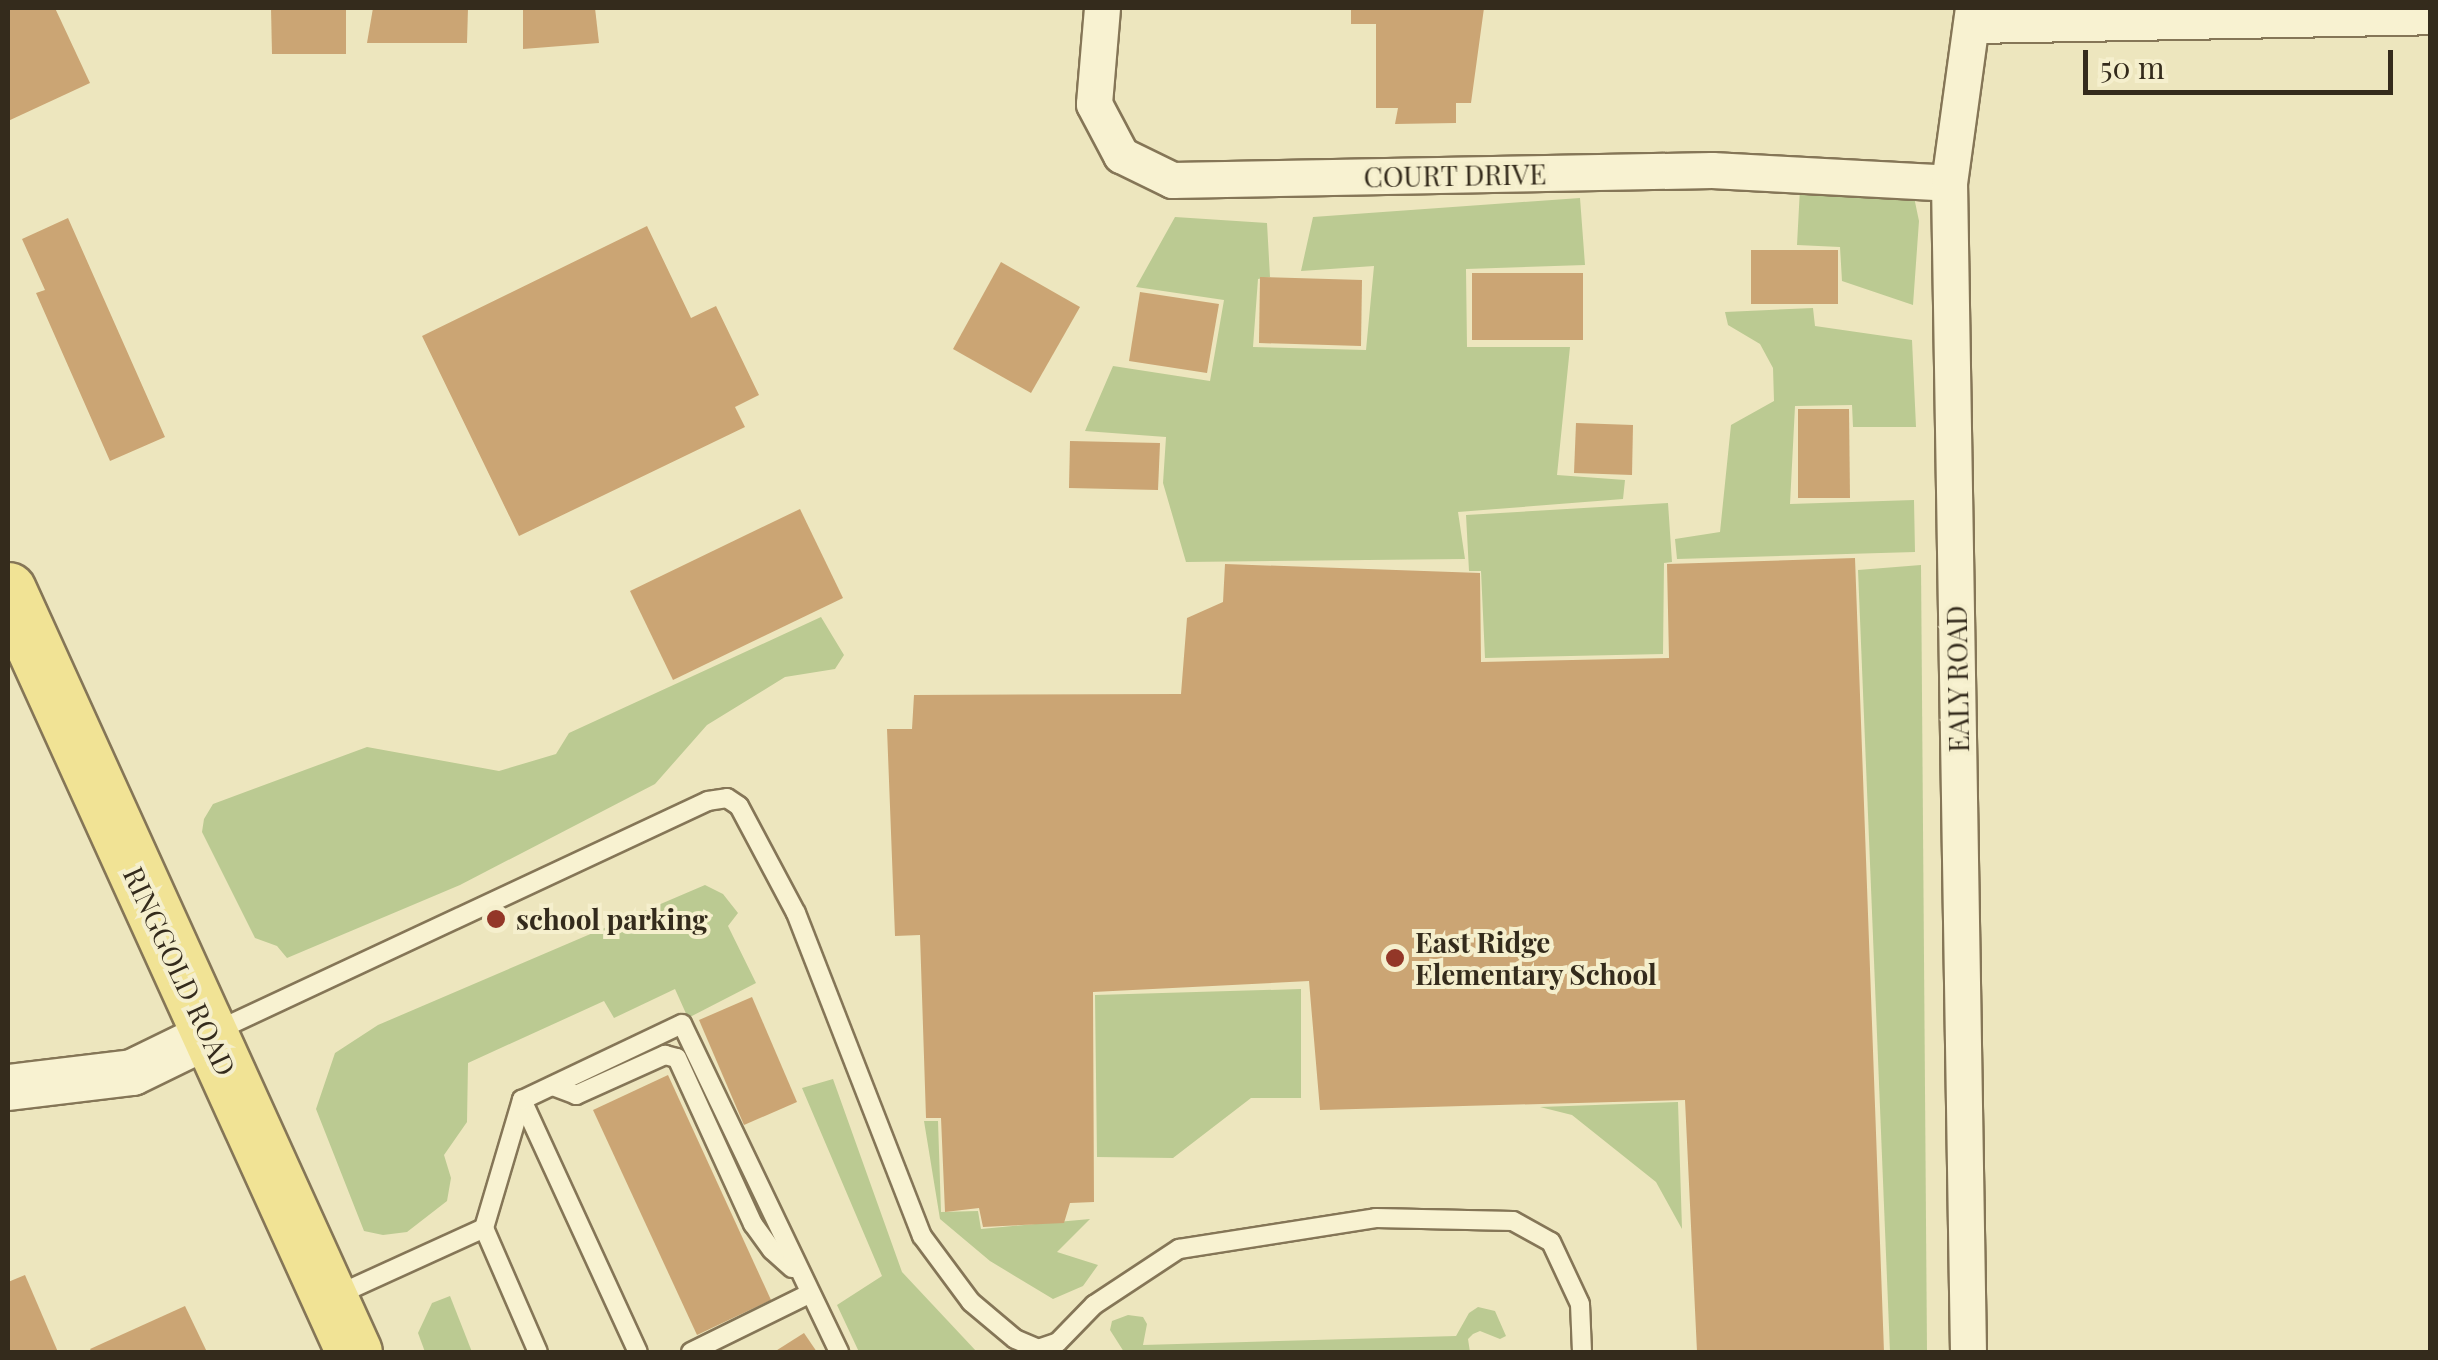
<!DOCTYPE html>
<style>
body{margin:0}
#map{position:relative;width:2438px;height:1360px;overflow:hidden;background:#ede6be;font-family:"Playfair Display",serif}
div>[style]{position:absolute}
.green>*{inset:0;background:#bbca92}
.building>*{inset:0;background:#cba574}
.roads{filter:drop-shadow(2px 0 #857657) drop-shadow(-2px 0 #857657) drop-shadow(0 2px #857657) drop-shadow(0 -2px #857657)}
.service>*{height:18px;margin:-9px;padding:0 9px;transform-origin:9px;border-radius:9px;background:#f8f2d1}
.minor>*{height:35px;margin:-17.5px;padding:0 17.5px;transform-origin:17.5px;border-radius:17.5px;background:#f8f2d1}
.tertiary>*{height:45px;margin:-22.5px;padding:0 22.5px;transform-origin:22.5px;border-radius:22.5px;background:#f8f2d1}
.primary>*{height:55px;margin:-27.5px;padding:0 27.5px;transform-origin:27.5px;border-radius:27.5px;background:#f1e395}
.dots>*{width:28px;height:28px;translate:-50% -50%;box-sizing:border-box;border:5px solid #f5efcd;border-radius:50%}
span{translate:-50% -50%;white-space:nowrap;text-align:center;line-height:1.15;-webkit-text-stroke:8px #f5efcd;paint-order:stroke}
.street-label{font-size:28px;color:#342b1c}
.poi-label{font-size:28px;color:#342b1c;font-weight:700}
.left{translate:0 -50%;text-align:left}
.frame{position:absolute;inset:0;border:10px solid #342b1c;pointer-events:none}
.scale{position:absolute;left:2083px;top:50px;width:310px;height:45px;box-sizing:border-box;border:5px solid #342b1c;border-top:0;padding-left:12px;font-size:30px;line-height:35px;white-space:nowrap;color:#342b1c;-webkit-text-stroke:8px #f5efcd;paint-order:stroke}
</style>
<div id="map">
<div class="green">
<i style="clip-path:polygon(1800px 188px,1914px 197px,1919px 221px,1913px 305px,1842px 281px,1840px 247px,1797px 245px)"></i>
<i style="clip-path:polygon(1580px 198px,1585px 265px,1466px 269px,1467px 347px,1570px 347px,1557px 475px,1625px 480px,1623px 499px,1458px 512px,1465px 559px,1186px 562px,1163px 483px,1166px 437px,1085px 431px,1113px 366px,1210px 381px,1224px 300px,1136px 287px,1175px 217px,1267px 223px,1270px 277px,1258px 279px,1253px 347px,1366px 350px,1374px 266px,1301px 271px,1313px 217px)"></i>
<i style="clip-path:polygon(1813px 308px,1815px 326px,1912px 340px,1916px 427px,1853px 427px,1852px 405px,1795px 406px,1790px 504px,1914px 500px,1915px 552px,1677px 559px,1675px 539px,1720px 532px,1731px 425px,1774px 401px,1773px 368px,1760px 344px,1728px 325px,1725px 312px)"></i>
<i style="clip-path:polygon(1668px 503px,1672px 562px,1664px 563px,1663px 654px,1485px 658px,1481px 571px,1469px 571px,1466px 515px)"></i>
<i style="clip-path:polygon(1921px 565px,1927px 1352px,1890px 1352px,1858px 570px)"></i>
<i style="clip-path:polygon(821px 617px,844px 655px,835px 669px,785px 677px,707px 725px,655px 784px,460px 885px,287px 958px,277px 946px,255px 938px,202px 832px,204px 819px,213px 804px,367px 747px,499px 771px,556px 754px,569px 733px)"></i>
<i style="clip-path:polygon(705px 885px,723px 894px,738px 913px,728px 926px,756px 983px,688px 1018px,675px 989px,614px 1018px,604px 1001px,468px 1063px,467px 1122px,444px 1155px,451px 1178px,447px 1201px,407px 1232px,383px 1235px,364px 1231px,316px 1109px,335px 1053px,378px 1025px)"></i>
<i style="clip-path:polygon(1301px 989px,1301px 1098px,1251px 1098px,1173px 1158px,1097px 1157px,1095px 995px)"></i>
<i style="clip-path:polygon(833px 1079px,902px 1272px,977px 1352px,859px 1352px,837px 1305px,882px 1276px,802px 1088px)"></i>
<i style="clip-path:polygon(1678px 1102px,1682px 1229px,1656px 1182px,1572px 1115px,1540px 1107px)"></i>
<i style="clip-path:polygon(924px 1121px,938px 1121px,941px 1212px,978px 1211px,981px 1229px,1090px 1219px,1057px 1252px,1098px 1265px,1083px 1286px,1053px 1299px,990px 1261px,940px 1219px)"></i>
<i style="clip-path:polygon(450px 1296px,472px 1352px,425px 1352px,418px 1333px,432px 1303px)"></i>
<i style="clip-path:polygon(1478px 1307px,1495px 1311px,1506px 1336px,1500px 1339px,1480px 1331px,1473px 1334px,1468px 1339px,1470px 1352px,1124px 1352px,1110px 1330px,1112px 1321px,1128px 1315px,1143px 1317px,1147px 1324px,1143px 1345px,1456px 1336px,1469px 1313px)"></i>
</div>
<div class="building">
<i style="clip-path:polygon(8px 8px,55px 8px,90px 83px,8px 121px)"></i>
<i style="clip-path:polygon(271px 8px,346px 8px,346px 54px,272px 54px)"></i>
<i style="clip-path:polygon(373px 8px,468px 8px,467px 43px,367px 43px)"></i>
<i style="clip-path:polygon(523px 8px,595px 8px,599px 43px,523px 49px)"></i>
<i style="clip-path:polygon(1351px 8px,1484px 8px,1471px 103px,1456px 103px,1456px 123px,1395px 124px,1398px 108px,1376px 108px,1376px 24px,1351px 24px)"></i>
<i style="clip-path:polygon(68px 218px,165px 437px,110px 461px,36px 293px,45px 290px,22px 239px)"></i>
<i style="clip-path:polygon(647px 226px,691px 318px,716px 306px,759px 395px,735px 407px,745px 427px,519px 536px,422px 336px)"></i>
<i style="clip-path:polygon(1751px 250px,1838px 250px,1838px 304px,1751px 304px)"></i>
<i style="clip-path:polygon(1001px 262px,1080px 307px,1031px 393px,953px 349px)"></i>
<i style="clip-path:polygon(1472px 273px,1583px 273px,1583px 340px,1472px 340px)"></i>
<i style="clip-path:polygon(1260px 277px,1362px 280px,1361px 346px,1259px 343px)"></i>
<i style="clip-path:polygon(1140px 292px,1219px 304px,1207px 373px,1129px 361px)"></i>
<i style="clip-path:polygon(1798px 409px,1849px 409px,1850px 498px,1798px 498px)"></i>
<i style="clip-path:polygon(1576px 423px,1633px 425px,1632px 475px,1574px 473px)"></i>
<i style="clip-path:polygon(1070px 441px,1160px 443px,1158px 490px,1069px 488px)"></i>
<i style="clip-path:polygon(800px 509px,843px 598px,673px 680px,630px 591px)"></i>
<i style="clip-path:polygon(1855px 558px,1884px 1352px,1697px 1352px,1685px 1100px,1320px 1110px,1309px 981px,1093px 992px,1094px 1202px,1070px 1203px,1064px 1223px,983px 1227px,979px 1208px,945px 1212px,941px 1118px,926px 1118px,920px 935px,895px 936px,887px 729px,912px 729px,914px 695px,1181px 694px,1187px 618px,1223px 602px,1225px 564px,1480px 573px,1481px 662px,1669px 658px,1667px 564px)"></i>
<i style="clip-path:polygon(752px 997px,797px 1102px,744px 1125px,699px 1020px)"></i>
<i style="clip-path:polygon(668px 1075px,771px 1300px,697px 1335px,593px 1110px)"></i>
<i style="clip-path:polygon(25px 1275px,58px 1352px,8px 1352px,8px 1282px)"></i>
<i style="clip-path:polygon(185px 1306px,207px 1352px,92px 1352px,90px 1349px)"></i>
<i style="clip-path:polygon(804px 1333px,817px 1352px,774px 1352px)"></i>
</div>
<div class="roads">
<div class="service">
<i style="left:214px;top:1032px;width:545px;rotate:-25.06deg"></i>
<i style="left:708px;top:801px;width:19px;rotate:-9deg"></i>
<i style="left:727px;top:798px;width:14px;rotate:34deg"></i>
<i style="left:739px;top:806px;width:121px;rotate:62deg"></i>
<i style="left:796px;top:913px;width:347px;rotate:68.7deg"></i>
<i style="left:922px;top:1236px;width:82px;rotate:53.4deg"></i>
<i style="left:971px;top:1302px;width:57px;rotate:40.1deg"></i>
<i style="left:1015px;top:1339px;width:25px;rotate:23deg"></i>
<i style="left:1038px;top:1349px;width:21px;rotate:-19deg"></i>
<i style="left:1058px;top:1342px;width:52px;rotate:-45.8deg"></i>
<i style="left:1094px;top:1305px;width:102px;rotate:-33.4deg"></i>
<i style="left:1179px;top:1249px;width:199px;rotate:-8.9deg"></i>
<i style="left:1376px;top:1218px;width:137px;rotate:1.3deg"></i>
<i style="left:1513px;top:1221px;width:43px;rotate:28.9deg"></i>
<i style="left:1551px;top:1242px;width:68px;rotate:64.9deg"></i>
<i style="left:1580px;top:1304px;width:48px;rotate:87.6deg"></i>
<i style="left:553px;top:1086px;width:25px;rotate:21deg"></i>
<i style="left:576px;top:1095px;width:98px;rotate:-24.2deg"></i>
<i style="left:665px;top:1055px;width:12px;rotate:14deg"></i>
<i style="left:677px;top:1058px;width:183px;rotate:65.4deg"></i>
<i style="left:753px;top:1224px;width:32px;rotate:54deg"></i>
<i style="left:772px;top:1250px;width:27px;rotate:42deg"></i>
<i style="left:522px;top:1100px;width:277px;rotate:65.3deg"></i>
<i style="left:484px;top:1228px;width:134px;rotate:-73.5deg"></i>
<i style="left:522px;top:1100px;width:177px;rotate:-25.4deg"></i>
<i style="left:682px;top:1024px;width:364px;rotate:64.4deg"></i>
<i style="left:335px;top:1296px;width:164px;rotate:-24.5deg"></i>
<i style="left:484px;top:1228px;width:135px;rotate:66.5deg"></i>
<i style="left:691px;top:1352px;width:131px;rotate:-26.2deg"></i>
</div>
<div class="minor">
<i style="left:1102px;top:8px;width:96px;rotate:94.8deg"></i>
<i style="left:1094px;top:104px;width:58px;rotate:62.1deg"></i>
<i style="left:1121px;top:155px;width:57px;rotate:26.1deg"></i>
<i style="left:1172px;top:180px;width:540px;rotate:-1.06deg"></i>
<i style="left:1712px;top:170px;width:237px;rotate:3.1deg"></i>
<i style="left:1974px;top:25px;width:456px;rotate:-1.1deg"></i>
<i style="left:1968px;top:1352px;width:1169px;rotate:-90.93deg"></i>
<i style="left:1949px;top:183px;width:177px;rotate:-82.2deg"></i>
</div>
<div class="tertiary">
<i style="left:8px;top:1087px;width:125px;rotate:-6.9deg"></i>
<i style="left:132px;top:1072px;width:85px;rotate:-26deg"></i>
</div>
<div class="primary">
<i style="left:8px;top:590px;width:837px;rotate:65.58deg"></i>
</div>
</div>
<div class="dots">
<i style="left:496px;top:919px;background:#933728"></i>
<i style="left:1395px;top:958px;background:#933728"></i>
</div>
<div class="street-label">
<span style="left:1455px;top:175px;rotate:-1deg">COURT DRIVE</span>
<span style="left:1957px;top:679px;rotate:-91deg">EALY ROAD</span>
<span style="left:180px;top:971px;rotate:65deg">RINGGOLD ROAD</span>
</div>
<div class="poi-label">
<span class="left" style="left:516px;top:919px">school parking</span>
<span class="left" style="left:1415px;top:958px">East Ridge<br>Elementary School</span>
</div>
<div class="frame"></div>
<div class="scale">50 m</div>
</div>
